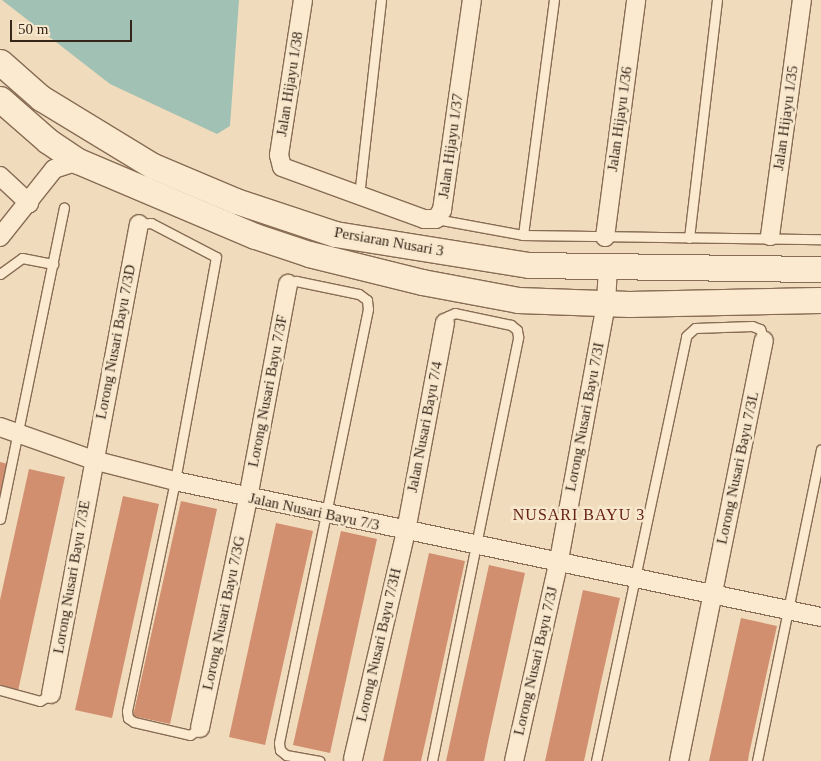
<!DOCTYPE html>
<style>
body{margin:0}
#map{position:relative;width:821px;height:761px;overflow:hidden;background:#f0dcbc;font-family:"Times New Roman",serif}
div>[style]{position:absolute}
.water>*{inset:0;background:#a0c1b4}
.building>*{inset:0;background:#d18f6f}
.roads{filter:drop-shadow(1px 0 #886c55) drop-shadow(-1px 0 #886c55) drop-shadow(0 1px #886c55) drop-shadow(0 -1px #886c55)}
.service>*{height:9px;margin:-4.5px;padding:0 4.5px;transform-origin:4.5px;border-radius:4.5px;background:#fbeacf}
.minor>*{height:18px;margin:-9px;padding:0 9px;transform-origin:9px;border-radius:9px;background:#fbeacf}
.secondary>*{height:25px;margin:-12.5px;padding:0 12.5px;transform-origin:12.5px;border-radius:12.5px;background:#fbeacf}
span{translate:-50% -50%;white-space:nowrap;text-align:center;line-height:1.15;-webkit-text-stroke:5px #f7e7cc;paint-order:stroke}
.street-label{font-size:15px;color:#36261a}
.neighbourhood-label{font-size:16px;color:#662117;letter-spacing:1px}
.scale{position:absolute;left:10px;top:20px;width:122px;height:22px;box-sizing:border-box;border:2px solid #36261a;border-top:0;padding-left:6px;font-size:15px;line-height:18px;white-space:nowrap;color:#36261a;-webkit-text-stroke:4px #f7e7cc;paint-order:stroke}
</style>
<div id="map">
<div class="water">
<i style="clip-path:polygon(2px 0,239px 0,230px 126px,217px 134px,110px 84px)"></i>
</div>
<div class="building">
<i style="clip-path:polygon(0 462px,8px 464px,1px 495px,0 495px)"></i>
<i style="clip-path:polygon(29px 469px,65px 477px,18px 691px,0 687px,0 600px)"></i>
<i style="clip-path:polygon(123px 496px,159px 504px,112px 718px,75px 710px)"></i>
<i style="clip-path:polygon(181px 501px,217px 509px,170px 724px,133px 716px)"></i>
<i style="clip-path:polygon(276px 523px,313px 531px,265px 745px,229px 737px)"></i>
<i style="clip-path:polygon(341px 531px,377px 539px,330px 753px,293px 745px)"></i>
<i style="clip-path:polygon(429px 553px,465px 561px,428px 730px,421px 761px,383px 761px)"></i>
<i style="clip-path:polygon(489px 565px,525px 573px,488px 741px,484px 761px,446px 761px)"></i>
<i style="clip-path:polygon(583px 590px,620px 598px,601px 682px,584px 761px,545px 761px)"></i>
<i style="clip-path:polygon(741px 618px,777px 626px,749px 754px,748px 761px,709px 761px)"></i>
</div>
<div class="roads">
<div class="service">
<i style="left:359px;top:196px;width:197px;rotate:-83.6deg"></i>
<i style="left:436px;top:219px;width:88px;rotate:10.4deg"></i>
<i style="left:523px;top:235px;width:298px;rotate:0.8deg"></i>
<i style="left:139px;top:224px;width:12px;rotate:-5deg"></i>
<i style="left:151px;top:223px;width:73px;rotate:27.6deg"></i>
<i style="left:216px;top:257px;width:228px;rotate:100.4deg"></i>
<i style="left:175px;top:481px;width:235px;rotate:101.8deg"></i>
<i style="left:127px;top:711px;width:7px;rotate:82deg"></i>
<i style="left:128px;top:718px;width:7px;rotate:34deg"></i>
<i style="left:134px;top:722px;width:57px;rotate:13.1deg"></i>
<i style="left:190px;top:735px;width:12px;rotate:-35deg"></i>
<i style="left:523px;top:235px;width:237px;rotate:-82.5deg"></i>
<i style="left:689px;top:238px;width:240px;rotate:-83.3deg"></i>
<i style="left:0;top:274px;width:27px;rotate:-36deg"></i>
<i style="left:22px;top:258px;width:32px;rotate:11deg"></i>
<i style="left:288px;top:284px;width:9px;rotate:-21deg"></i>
<i style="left:296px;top:281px;width:64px;rotate:11.7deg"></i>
<i style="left:359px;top:294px;width:10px;rotate:37deg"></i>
<i style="left:367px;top:300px;width:9px;rotate:84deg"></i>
<i style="left:368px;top:309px;width:443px;rotate:101.6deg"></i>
<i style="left:279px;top:743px;width:7px;rotate:82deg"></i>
<i style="left:280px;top:750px;width:8px;rotate:40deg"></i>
<i style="left:286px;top:755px;width:34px;rotate:10deg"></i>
<i style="left:0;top:519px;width:318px;rotate:-78.4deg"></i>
<i style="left:0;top:690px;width:41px;rotate:15.4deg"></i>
<i style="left:40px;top:701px;width:13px;rotate:-32deg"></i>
<i style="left:432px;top:761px;width:433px;rotate:-78.5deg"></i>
<i style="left:518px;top:337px;width:7px;rotate:-98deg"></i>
<i style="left:517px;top:330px;width:8px;rotate:-140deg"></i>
<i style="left:511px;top:325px;width:57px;rotate:-167.9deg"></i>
<i style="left:455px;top:313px;width:8px;rotate:157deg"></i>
<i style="left:448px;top:316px;width:8px;rotate:113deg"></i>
<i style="left:596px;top:761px;width:434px;rotate:-78deg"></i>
<i style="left:686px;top:336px;width:12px;rotate:-42deg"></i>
<i style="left:695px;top:328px;width:57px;rotate:-2deg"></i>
<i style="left:752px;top:326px;width:9px;rotate:21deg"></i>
<i style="left:760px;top:329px;width:12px;rotate:70deg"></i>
<i style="left:757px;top:761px;width:318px;rotate:-78.4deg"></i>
</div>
<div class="minor">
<i style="left:303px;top:0;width:157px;rotate:98.8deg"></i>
<i style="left:279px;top:155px;width:12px;rotate:76deg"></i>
<i style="left:282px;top:167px;width:151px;rotate:20.1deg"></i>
<i style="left:424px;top:219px;width:12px"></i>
<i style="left:436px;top:219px;width:11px;rotate:-56deg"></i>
<i style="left:442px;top:210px;width:212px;rotate:-81.9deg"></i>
<i style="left:0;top:176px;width:40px;rotate:43deg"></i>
<i style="left:770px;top:236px;width:238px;rotate:-82.3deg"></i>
<i style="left:0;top:237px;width:87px;rotate:-51.5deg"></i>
<i style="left:54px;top:169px;width:25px;rotate:-18deg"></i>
<i style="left:605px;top:237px;width:239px;rotate:-82.5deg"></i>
<i style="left:0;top:427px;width:99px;rotate:19.5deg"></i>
<i style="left:93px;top:460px;width:85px;rotate:14.4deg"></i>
<i style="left:175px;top:481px;width:660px;rotate:11.89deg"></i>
<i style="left:51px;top:694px;width:478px;rotate:-79.4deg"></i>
<i style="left:200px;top:728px;width:235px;rotate:-78.2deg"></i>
<i style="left:248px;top:498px;width:218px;rotate:-79.4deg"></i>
<i style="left:353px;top:759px;width:234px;rotate:-76.9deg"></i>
<i style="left:406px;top:531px;width:212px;rotate:-79.4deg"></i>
<i style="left:514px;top:761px;width:206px;rotate:-77.4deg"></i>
<i style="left:559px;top:560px;width:260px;rotate:-79.6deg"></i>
<i style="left:606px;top:304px;width:36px;rotate:-87deg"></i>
<i style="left:679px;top:761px;width:429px;rotate:-78.6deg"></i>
</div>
<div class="secondary">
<i style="left:0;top:62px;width:55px;rotate:41.3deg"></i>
<i style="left:41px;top:98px;width:131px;rotate:31.3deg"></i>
<i style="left:153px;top:166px;width:90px;rotate:22.9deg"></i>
<i style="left:236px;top:201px;width:104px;rotate:18.4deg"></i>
<i style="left:335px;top:234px;width:196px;rotate:9.1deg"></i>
<i style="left:529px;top:265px;width:292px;rotate:0.8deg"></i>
<i style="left:0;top:99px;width:64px;rotate:41.2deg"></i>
<i style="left:48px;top:141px;width:36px;rotate:34deg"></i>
<i style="left:78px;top:161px;width:192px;rotate:23deg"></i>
<i style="left:255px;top:236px;width:57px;rotate:18.4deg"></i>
<i style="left:309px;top:254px;width:116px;rotate:13.9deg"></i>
<i style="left:422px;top:282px;width:98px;rotate:10.6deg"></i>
<i style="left:518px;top:300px;width:111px;rotate:2.1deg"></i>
<i style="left:629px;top:304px;width:192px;rotate:-1.2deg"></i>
</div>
</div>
<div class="street-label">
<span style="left:290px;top:84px;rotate:-81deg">Jalan Hijayu 1/38</span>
<span style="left:786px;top:118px;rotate:-82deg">Jalan Hijayu 1/35</span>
<span style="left:620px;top:119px;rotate:-82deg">Jalan Hijayu 1/36</span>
<span style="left:451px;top:146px;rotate:-82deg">Jalan Hijayu 1/37</span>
<span style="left:389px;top:242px;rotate:10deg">Persiaran Nusari 3</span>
<span style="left:116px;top:342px;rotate:-79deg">Lorong Nusari Bayu 7/3D</span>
<span style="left:268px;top:391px;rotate:-79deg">Lorong Nusari Bayu 7/3F</span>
<span style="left:585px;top:417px;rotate:-79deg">Lorong Nusari Bayu 7/3I</span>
<span style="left:425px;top:427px;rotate:-79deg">Jalan Nusari Bayu 7/4</span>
<span style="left:738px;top:468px;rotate:-78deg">Lorong Nusari Bayu 7/3L</span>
<span style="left:314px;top:512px;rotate:12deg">Jalan Nusari Bayu 7/3</span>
<span style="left:72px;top:577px;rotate:-80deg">Lorong Nusari Bayu 7/3E</span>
<span style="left:224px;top:613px;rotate:-78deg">Lorong Nusari Bayu 7/3G</span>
<span style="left:379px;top:645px;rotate:-77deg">Lorong Nusari Bayu 7/3H</span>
<span style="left:536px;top:661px;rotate:-77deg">Lorong Nusari Bayu 7/3J</span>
</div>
<div class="neighbourhood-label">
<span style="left:579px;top:515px">NUSARI BAYU 3</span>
</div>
<div class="scale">50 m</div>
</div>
